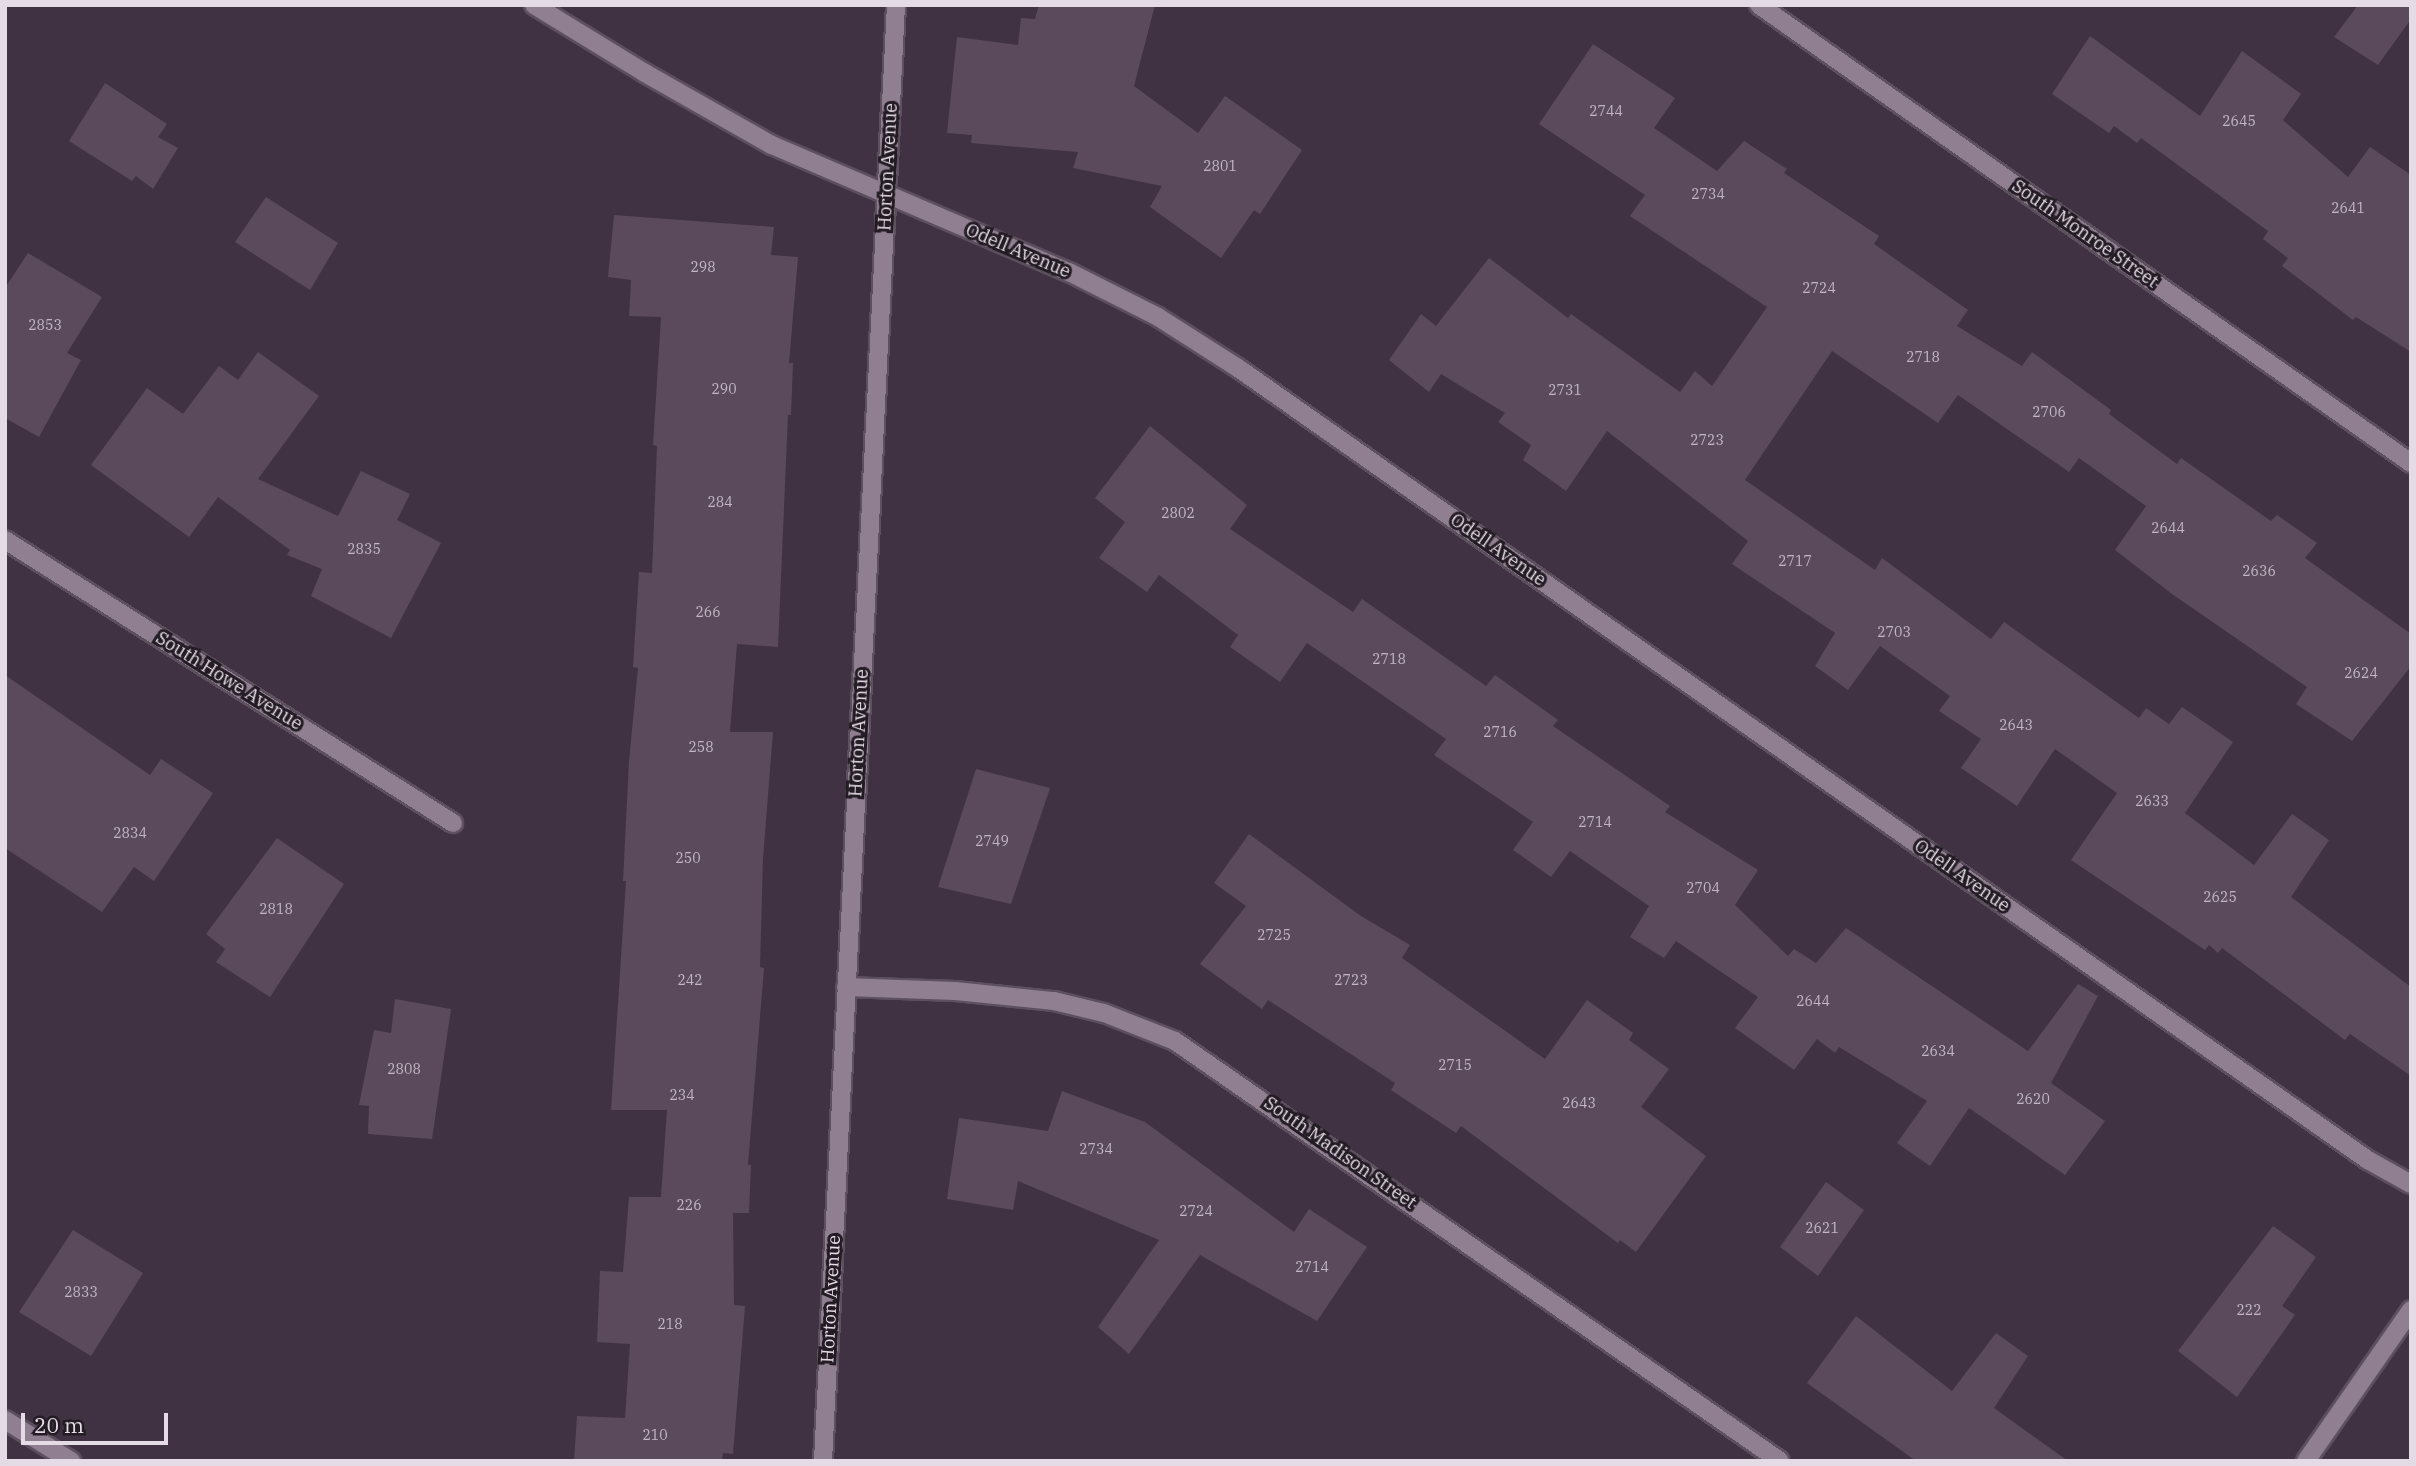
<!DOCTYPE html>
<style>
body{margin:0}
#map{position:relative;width:2416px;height:1466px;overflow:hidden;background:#413243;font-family:"IBM Plex Serif",serif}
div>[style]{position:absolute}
.building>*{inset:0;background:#5a4a5b}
.roads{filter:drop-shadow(2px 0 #5c4f5e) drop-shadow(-2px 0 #5c4f5e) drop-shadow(0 2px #5c4f5e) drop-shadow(0 -2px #5c4f5e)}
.minor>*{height:18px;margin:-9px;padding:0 9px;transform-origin:9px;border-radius:9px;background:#907e91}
span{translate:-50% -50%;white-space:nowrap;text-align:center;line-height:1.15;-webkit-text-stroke:6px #231c24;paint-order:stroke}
.number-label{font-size:14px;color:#c2b7c3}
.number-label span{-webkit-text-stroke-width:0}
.street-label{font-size:18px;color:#e5dbe6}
.frame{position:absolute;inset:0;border:7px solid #e5dbe6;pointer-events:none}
.scale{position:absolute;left:21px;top:1413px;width:147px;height:32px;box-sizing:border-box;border:4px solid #e5dbe6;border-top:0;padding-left:9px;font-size:21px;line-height:24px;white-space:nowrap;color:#e5dbe6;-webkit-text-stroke:5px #231c24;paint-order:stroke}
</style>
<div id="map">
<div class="building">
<i style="clip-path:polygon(1039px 5px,1155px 5px,1134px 86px,1198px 133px,1225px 96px,1302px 150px,1260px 214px,1254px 210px,1221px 258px,1150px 207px,1162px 186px,1073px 168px,1078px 152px,971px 143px,972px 135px,947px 133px,957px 37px,1018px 45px,1021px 18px,1035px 19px)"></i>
<i style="clip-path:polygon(2358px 5px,2411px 5px,2411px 19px,2378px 65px,2334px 37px)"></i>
<i style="clip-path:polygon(2090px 36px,2200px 116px,2242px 51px,2301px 94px,2283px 120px,2348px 177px,2370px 147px,2411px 175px,2411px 352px,2356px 317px,2353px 320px,2282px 266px,2288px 258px,2263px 239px,2268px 231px,2141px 138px,2137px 143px,2114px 126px,2109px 133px,2052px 94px)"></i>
<i style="clip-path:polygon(1593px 44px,1675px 98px,1654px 128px,1717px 171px,1744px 141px,1787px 169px,1784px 173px,1879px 236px,1874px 244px,1968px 310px,1957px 326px,2022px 366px,2032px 352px,2111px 410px,2109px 414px,2177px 464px,2181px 458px,2271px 521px,2277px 515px,2317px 543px,2305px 558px,2411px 634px,2411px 666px,2352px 741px,2296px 704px,2307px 687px,2172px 594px,2115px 550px,2146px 506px,2079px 458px,2069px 472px,1958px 395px,1938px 423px,1832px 351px,1745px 480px,1875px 570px,1882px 558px,1991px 639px,2004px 622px,2139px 718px,2146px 708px,2169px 724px,2182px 707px,2233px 742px,2185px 813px,2254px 865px,2292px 814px,2329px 840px,2291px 897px,2411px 987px,2411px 1076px,2350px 1034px,2345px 1040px,2222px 948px,2218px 953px,2209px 945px,2205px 950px,2071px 860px,2117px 793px,2055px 749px,2017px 806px,1961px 768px,1981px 739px,1939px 711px,1950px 696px,1880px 646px,1848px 690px,1815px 666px,1835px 633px,1732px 564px,1748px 541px,1607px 431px,1566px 491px,1523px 460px,1531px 445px,1498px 422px,1505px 413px,1441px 374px,1429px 392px,1389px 360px,1421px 314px,1436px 326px,1489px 258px,1568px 318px,1571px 314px,1680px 392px,1695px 371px,1712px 386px,1767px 307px,1630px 216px,1645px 195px,1539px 124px)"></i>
<i style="clip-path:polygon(105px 83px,167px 124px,158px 137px,178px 148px,153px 189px,136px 176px,132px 181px,69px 141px)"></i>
<i style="clip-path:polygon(266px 197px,338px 243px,310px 290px,235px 242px)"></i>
<i style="clip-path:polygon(614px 215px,774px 227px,771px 255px,798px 257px,789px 363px,793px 363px,791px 415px,788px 415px,778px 647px,737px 644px,730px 732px,773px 732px,763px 859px,760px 967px,764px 968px,748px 1165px,751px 1165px,749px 1213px,733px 1213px,734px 1305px,745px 1306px,733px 1454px,723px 1453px,722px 1461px,574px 1461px,577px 1416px,625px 1418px,630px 1344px,597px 1342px,600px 1271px,623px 1272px,629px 1197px,661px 1197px,667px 1110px,611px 1110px,626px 881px,623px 881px,629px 761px,638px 668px,633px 667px,639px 572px,652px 573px,657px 446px,653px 445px,661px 317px,629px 316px,631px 280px,608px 277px)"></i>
<i style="clip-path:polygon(28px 253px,102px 297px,67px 353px,81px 360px,39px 437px,5px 418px,5px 288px)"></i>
<i style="clip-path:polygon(258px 352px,319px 396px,258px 479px,338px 516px,361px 471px,410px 494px,397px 520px,441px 543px,391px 638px,311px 596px,322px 569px,287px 555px,290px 550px,218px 497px,189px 537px,91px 465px,147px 388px,183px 414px,219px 366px,238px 380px)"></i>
<i style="clip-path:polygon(1150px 426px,1247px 505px,1230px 529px,1353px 612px,1362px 599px,1486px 686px,1495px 675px,1558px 720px,1553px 726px,1670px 806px,1665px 812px,1758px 870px,1735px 905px,1788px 956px,1794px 949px,1816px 963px,1846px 928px,2028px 1051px,2078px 984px,2098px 996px,2051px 1083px,2105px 1121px,2065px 1175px,1969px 1108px,1930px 1166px,1897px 1143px,1927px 1101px,1839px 1047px,1835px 1053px,1817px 1039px,1794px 1070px,1735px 1028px,1758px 997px,1676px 941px,1664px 958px,1630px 937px,1649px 906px,1570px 851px,1551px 877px,1513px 850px,1533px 822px,1434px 755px,1446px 739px,1307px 643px,1280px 682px,1230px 647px,1238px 635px,1159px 575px,1147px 592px,1099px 558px,1125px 522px,1095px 498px)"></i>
<i style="clip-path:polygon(5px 675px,150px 775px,161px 759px,213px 793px,154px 881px,134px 867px,102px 912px,5px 848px)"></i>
<i style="clip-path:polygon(976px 769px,1050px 788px,1011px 904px,938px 887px)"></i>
<i style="clip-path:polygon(1249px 834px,1361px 916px,1410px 945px,1402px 958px,1545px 1059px,1587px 1000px,1633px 1033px,1629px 1040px,1669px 1069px,1641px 1107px,1706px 1156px,1636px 1252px,1620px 1240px,1618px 1243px,1461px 1126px,1456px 1133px,1391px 1090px,1395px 1083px,1268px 1000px,1262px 1009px,1200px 964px,1246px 906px,1214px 883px)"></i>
<i style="clip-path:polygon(277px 838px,344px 884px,270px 997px,216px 962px,225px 949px,206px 934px)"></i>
<i style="clip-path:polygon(395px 999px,451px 1009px,432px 1139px,368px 1134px,369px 1106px,359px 1105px,374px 1030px,391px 1033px)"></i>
<i style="clip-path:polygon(1062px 1091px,1145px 1122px,1294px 1232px,1309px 1209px,1367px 1247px,1317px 1321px,1200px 1255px,1129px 1354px,1098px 1327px,1159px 1240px,1018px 1181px,1013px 1210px,947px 1199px,959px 1118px,1048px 1131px)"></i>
<i style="clip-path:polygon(1826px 1182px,1864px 1210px,1818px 1276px,1780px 1247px)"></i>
<i style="clip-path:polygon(2273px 1226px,2316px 1257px,2282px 1306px,2295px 1315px,2237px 1397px,2178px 1351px)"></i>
<i style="clip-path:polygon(73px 1230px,143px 1273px,91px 1356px,19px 1312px)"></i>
<i style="clip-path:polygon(1856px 1316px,1952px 1391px,1996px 1333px,2028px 1356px,1994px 1408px,2068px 1461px,1916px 1461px,1807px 1383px)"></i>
</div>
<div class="roads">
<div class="minor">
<i style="left:534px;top:5px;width:130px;rotate:31.5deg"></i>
<i style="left:645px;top:73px;width:146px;rotate:29.6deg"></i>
<i style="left:772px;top:145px;width:323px;rotate:23.2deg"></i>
<i style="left:1069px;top:272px;width:100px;rotate:26.8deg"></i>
<i style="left:1158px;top:317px;width:95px;rotate:32.5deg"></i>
<i style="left:1238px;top:368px;width:1380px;rotate:35.03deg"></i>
<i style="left:2368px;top:1160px;width:49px;rotate:29.2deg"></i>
<i style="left:1759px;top:5px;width:797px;rotate:35.09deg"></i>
<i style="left:5px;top:540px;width:530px;rotate:32.28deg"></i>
<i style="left:846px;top:987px;width:109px;rotate:2.1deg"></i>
<i style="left:955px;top:991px;width:100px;rotate:5.8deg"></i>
<i style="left:1054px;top:1001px;width:51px;rotate:13.5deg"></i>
<i style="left:1104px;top:1013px;width:76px;rotate:21.5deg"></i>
<i style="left:1175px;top:1041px;width:736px;rotate:34.77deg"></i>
<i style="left:5px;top:1420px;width:78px;rotate:31.8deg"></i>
<i style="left:823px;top:1461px;width:1458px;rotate:-87.13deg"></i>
<i style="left:2306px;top:1461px;width:184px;rotate:-55.2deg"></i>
</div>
</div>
<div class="number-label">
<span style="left:1606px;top:111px">2744</span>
<span style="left:2239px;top:121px">2645</span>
<span style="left:1220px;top:166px">2801</span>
<span style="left:1708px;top:194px">2734</span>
<span style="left:2348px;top:208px">2641</span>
<span style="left:703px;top:267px">298</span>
<span style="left:1819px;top:288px">2724</span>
<span style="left:45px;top:325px">2853</span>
<span style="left:1923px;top:357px">2718</span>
<span style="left:724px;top:389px">290</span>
<span style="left:1565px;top:390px">2731</span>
<span style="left:2049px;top:412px">2706</span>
<span style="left:1707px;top:440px">2723</span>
<span style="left:720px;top:502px">284</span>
<span style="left:1178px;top:513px">2802</span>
<span style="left:2168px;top:528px">2644</span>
<span style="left:364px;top:549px">2835</span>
<span style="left:1795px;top:561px">2717</span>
<span style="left:2259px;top:571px">2636</span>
<span style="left:708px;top:612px">266</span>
<span style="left:1894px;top:632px">2703</span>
<span style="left:1389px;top:659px">2718</span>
<span style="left:2361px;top:673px">2624</span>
<span style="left:2016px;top:725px">2643</span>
<span style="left:1500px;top:732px">2716</span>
<span style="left:701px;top:747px">258</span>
<span style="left:2152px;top:801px">2633</span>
<span style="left:1595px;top:822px">2714</span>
<span style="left:130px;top:833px">2834</span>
<span style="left:992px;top:841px">2749</span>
<span style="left:688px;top:858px">250</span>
<span style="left:1703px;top:888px">2704</span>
<span style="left:2220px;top:897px">2625</span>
<span style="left:276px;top:909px">2818</span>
<span style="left:1274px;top:935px">2725</span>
<span style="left:690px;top:980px">242</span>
<span style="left:1351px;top:980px">2723</span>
<span style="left:1813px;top:1001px">2644</span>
<span style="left:1938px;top:1051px">2634</span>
<span style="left:1455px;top:1065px">2715</span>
<span style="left:404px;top:1069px">2808</span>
<span style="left:682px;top:1095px">234</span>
<span style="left:2033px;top:1099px">2620</span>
<span style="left:1579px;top:1103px">2643</span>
<span style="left:1096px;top:1149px">2734</span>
<span style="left:689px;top:1205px">226</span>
<span style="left:1196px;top:1211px">2724</span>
<span style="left:1822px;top:1228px">2621</span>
<span style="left:1312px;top:1267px">2714</span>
<span style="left:81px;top:1292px">2833</span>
<span style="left:2249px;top:1310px">222</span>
<span style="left:670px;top:1324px">218</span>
<span style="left:655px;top:1435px">210</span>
</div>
<div class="street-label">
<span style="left:888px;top:167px;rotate:-87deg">Horton Avenue</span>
<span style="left:2085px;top:234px;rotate:35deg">South Monroe Street</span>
<span style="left:1018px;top:251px;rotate:23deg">Odell Avenue</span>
<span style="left:1498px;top:550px;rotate:35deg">Odell Avenue</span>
<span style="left:229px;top:681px;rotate:32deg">South Howe Avenue</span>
<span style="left:859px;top:733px;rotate:-87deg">Horton Avenue</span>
<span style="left:1962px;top:876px;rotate:35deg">Odell Avenue</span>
<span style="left:1340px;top:1153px;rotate:35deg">South Madison Street</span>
<span style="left:831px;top:1299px;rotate:-87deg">Horton Avenue</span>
</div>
<div class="frame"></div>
<div class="scale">20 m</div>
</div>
